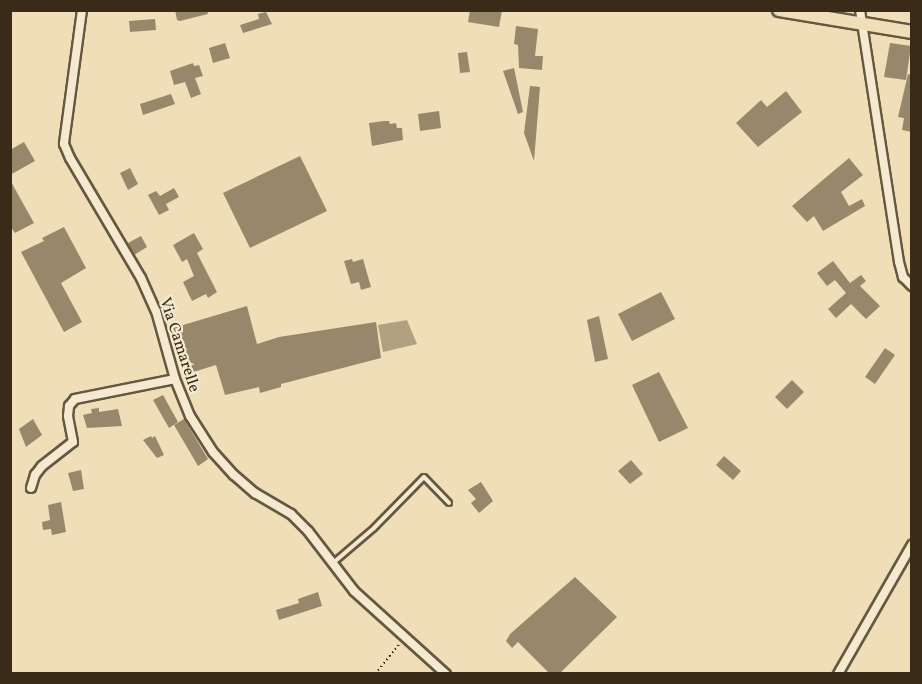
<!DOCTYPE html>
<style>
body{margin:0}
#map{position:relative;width:922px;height:684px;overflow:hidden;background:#efdeb7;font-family:Vollkorn,serif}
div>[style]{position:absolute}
.water>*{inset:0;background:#b1a181}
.building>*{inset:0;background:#98886b}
.path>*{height:1.5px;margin-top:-0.75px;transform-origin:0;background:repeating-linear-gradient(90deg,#392b18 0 1.5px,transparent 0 4.5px)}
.roads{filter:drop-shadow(2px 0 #665840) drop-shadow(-2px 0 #665840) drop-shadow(0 2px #665840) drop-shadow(0 -2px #665840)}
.lane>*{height:4px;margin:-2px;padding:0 2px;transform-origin:2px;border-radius:2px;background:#f5ead0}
.street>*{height:8px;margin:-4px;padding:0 4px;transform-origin:4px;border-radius:4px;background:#f5ead0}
.primary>*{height:12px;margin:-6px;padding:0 6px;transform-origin:6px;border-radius:6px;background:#efdeb7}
span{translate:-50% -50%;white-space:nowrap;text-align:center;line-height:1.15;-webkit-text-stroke:4.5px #f5ead0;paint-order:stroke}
.street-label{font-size:16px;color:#392b18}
.frame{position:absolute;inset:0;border:12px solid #392b18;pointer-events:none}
</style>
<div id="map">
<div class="water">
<i style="clip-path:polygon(407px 320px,417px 344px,383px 352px,378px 325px)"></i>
</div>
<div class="building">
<i style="clip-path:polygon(175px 10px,207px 10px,208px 14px,180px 21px,177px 20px)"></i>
<i style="clip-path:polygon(470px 10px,502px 10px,499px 27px,468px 22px)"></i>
<i style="clip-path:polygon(266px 12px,272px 24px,243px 33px,240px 25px,259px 19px,258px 14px)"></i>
<i style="clip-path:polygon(155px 19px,156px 30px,130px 32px,129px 21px)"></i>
<i style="clip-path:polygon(516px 26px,538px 29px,535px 56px,543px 56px,542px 70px,519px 68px,518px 45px,514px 44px)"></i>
<i style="clip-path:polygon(225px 43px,230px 58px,213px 63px,209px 48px)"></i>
<i style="clip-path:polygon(890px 43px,911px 46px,906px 80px,884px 77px)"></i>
<i style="clip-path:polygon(467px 52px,470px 72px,460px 73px,458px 53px)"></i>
<i style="clip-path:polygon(193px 63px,194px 66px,199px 65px,203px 76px,195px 78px,201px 94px,191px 98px,185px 82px,174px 85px,170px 71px)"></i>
<i style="clip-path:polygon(514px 68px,523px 112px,518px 114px,503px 71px)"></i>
<i style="clip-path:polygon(908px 74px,912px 75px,912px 132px,902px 130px,904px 118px,898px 117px)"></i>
<i style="clip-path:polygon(530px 86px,540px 87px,534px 161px,524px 133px)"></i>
<i style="clip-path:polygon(786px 91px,802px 112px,758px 147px,736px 123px,761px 100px,767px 107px)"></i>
<i style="clip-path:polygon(171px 94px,175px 104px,143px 115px,140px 104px)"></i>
<i style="clip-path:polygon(439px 111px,441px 128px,420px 131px,418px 114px)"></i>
<i style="clip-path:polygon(384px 121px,389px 121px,390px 124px,396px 123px,397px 128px,402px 128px,403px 140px,372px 146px,369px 123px)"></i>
<i style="clip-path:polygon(24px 142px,35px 161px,10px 175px,10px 150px)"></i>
<i style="clip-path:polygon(300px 156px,327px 211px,250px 248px,223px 193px)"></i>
<i style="clip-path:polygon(849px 158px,863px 175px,841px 192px,849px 206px,862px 199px,865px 206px,823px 231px,814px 216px,807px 222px,792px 206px)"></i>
<i style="clip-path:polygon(130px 168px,138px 184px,128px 190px,120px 173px)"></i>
<i style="clip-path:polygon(10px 180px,34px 223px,15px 233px,10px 226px)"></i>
<i style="clip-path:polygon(174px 188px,179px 197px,166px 204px,169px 210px,159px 215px,148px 195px,156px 191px,160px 196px)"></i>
<i style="clip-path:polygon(64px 227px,86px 268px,61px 283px,82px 322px,64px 332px,21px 252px,44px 241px,42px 238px)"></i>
<i style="clip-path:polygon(194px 233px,203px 249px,197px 253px,217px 292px,208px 298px,206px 294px,192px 301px,183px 282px,194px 276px,187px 259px,182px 262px,173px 245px)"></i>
<i style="clip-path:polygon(141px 236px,147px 247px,134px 255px,128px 243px)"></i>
<i style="clip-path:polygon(352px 259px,353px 262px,363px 259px,371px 287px,361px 290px,359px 282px,351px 284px,344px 261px)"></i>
<i style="clip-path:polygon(833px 261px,850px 283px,861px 275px,866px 281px,860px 286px,880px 306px,866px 319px,851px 304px,836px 318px,828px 309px,846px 293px,835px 280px,827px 286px,817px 273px)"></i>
<i style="clip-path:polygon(661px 292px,675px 319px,632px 341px,618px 314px)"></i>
<i style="clip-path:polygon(247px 306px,257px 344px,279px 337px,376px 322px,381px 358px,281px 384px,281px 387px,260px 393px,259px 387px,225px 395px,216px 365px,187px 374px,173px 328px)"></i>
<i style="clip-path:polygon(599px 316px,608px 359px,595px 362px,587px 320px)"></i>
<i style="clip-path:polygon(885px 348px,895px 355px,875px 384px,865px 377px)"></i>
<i style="clip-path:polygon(659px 372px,688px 428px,659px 442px,632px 385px)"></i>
<i style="clip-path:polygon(792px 380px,804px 392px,787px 409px,775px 397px)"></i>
<i style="clip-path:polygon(163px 395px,178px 422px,169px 428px,153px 400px)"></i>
<i style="clip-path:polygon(99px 408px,99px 412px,118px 409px,122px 426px,87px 428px,83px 415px,92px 413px,91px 409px)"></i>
<i style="clip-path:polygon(33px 419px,42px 435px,26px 447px,19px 429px)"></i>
<i style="clip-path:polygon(184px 419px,208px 459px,198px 466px,174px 425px)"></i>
<i style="clip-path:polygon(151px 436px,152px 438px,155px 436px,164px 455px,157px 458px,143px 440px)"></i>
<i style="clip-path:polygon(724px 456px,741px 471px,733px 480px,716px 465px)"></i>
<i style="clip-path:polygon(631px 460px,643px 474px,630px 484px,618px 471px)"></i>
<i style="clip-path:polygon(81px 470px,84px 489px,73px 491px,68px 473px)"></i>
<i style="clip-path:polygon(481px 482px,493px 501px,479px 513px,471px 503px,476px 499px,468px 490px)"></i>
<i style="clip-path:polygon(61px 502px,66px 532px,52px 535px,51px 529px,43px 530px,42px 522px,50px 520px,48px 505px)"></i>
<i style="clip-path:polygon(575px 577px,617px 617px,559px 674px,550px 674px,518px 642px,512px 648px,506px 641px,510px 634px)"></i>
<i style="clip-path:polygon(318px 592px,322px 606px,279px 620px,276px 610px,299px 603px,298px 599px)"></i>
</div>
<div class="path">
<i style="left:375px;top:674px;width:38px;rotate:-51deg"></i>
</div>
<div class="roads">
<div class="lane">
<i style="left:333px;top:563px;width:54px;rotate:-40.5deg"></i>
<i style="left:374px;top:528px;width:71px;rotate:-45.6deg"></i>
<i style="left:424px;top:477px;width:36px;rotate:46deg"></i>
</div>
<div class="street">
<i style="left:82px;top:10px;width:135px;rotate:97.7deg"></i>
<i style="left:64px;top:144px;width:15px;rotate:67deg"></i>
<i style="left:70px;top:158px;width:139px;rotate:59.4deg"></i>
<i style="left:141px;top:278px;width:36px;rotate:66deg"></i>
<i style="left:156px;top:311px;width:71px;rotate:74.4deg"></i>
<i style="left:175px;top:379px;width:40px;rotate:68deg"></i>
<i style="left:190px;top:416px;width:43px;rotate:57.4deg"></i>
<i style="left:213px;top:452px;width:31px;rotate:48deg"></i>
<i style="left:234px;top:475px;width:28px;rotate:41deg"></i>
<i style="left:255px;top:493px;width:42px;rotate:30.3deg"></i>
<i style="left:291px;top:514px;width:24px;rotate:45deg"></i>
<i style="left:308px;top:531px;width:76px;rotate:52.5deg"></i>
<i style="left:354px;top:591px;width:124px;rotate:42.1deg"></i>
<i style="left:860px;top:10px;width:255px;rotate:81.2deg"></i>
<i style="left:899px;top:262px;width:16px;rotate:75deg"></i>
<i style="left:903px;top:277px;width:13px;rotate:45deg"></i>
<i style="left:31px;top:488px;width:14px;rotate:-73deg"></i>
<i style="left:35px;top:475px;width:11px;rotate:-52deg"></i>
<i style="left:42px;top:466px;width:39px;rotate:-38deg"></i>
<i style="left:73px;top:442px;width:26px;rotate:-101deg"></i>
<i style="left:68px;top:416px;width:10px;rotate:-84deg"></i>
<i style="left:69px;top:406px;width:9px;rotate:-49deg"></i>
<i style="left:75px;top:399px;width:102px;rotate:-11.3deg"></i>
<i style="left:838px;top:674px;width:149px;rotate:-60.2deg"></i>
</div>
<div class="primary">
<i style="left:779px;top:10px;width:135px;rotate:9.4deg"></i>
</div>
</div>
<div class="street-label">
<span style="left:179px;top:345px;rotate:72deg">Via Camarelle</span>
</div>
<div class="frame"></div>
</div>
